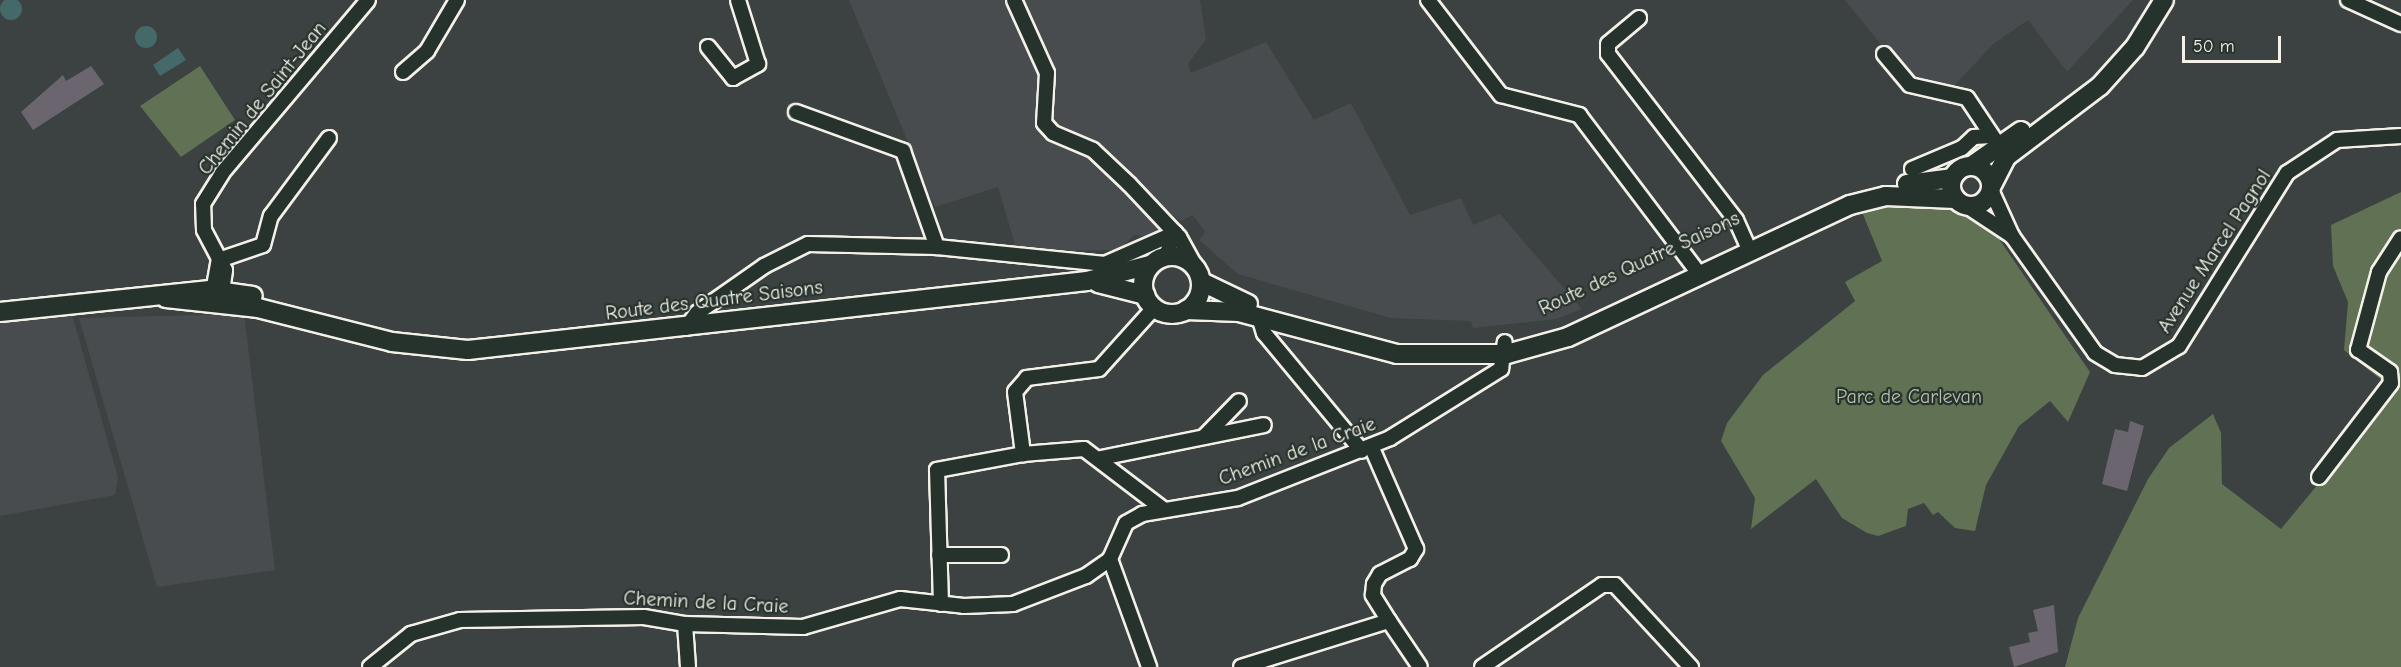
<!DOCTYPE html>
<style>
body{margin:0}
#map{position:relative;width:2401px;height:667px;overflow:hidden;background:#3b4241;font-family:"Comic Neue",sans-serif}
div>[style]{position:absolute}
.built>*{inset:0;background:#494c4f}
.green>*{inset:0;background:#607154}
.water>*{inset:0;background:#446968}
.round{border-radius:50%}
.building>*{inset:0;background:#6b6570}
.roads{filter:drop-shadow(2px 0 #f4f1e8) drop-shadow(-2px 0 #f4f1e8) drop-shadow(0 2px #f4f1e8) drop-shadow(0 -2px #f4f1e8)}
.street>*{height:14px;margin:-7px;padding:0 7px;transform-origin:7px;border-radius:7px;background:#26332d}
.secondary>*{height:18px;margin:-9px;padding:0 9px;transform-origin:9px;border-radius:9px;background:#26332d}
.secondary>.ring{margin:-9px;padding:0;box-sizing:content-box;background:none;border:18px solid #26332d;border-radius:50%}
span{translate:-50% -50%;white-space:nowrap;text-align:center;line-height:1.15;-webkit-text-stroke:4.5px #26332d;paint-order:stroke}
.street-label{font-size:20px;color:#f4f1e8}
.park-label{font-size:20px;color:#b9bead}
.scale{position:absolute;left:2182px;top:36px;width:99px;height:27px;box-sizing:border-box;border:3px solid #f4f1e8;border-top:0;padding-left:8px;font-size:18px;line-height:21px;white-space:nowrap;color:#f4f1e8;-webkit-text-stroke:4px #26332d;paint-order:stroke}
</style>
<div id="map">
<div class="built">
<i style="clip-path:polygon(849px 0,1200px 0,1206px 39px,1188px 64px,1191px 73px,1266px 42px,1314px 120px,1351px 103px,1410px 215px,1461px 198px,1473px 225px,1500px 214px,1582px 309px,1556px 319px,1473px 328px,1471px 321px,1391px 318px,1238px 274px,1199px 240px,1205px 232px,1193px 215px,1181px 221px,1170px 213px,1153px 237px,1134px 235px,1119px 250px,1017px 251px,998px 187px,935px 207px)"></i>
<i style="clip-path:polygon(1845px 0,2133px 0,2067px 72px,2028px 20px,1993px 44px,1953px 87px,1912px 83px)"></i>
<i style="clip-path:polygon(244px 314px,275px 570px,157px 587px,79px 318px)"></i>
<i style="clip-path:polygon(72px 315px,118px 477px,115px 495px,0 516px,0 322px)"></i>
</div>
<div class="green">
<i style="clip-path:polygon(200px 66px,235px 120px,181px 157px,140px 106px)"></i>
<i style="clip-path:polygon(2401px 192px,2401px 667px,2065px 667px,2078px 618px,2148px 479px,2169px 448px,2213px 414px,2221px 433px,2222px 484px,2281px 529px,2395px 391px,2344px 350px,2348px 302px,2333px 266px,2331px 225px)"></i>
<i style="clip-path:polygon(1882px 202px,1947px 206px,1997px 236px,2090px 372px,2068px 422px,2050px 401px,2019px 426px,1986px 485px,1975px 531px,1955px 528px,1938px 512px,1933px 515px,1924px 503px,1908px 509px,1906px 526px,1878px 536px,1867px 533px,1842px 518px,1816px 479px,1751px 529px,1755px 498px,1721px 441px,1727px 423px,1763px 375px,1855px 301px,1845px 282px,1882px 261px,1860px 207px)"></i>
</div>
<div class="water">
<i class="round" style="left:0;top:-2px;width:22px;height:22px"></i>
<i class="round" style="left:135px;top:26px;width:22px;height:22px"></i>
<i style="clip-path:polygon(178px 48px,186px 60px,160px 76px,153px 65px)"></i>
</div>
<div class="building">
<i style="clip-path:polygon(91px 66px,104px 84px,33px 130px,21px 112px,63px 75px,66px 81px)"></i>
<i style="clip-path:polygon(2130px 421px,2144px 426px,2127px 491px,2102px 484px,2115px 429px,2128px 432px)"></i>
<i style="clip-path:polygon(2054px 605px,2058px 652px,2014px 667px,2009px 647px,2030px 642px,2028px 633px,2038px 631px,2033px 610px)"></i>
</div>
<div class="roads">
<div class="street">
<i style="left:1014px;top:0;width:80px;rotate:65.7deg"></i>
<i style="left:1047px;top:73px;width:50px;rotate:93.4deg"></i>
<i style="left:1044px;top:123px;width:13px;rotate:48deg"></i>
<i style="left:1053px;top:133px;width:43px;rotate:23deg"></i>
<i style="left:1093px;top:150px;width:50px;rotate:43.4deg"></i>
<i style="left:1129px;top:184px;width:73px;rotate:46.7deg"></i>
<i style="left:1179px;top:237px;width:31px;rotate:61deg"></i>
<i style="left:1428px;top:0;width:120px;rotate:52.5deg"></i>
<i style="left:1501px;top:95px;width:81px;rotate:14.4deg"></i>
<i style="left:1579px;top:115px;width:201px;rotate:52.9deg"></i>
<i style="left:2348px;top:0;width:58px;rotate:24.4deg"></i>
<i style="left:1639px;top:18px;width:40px;rotate:140deg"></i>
<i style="left:1608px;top:44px;width:10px;rotate:90deg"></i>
<i style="left:1608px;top:54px;width:210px;rotate:52.4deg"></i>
<i style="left:1736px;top:220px;width:32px;rotate:66deg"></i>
<i style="left:708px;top:47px;width:40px;rotate:51deg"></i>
<i style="left:733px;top:78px;width:29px;rotate:-29deg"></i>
<i style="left:758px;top:64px;width:67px;rotate:-107.4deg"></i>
<i style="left:1884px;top:54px;width:40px;rotate:50deg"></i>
<i style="left:1910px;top:85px;width:58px;rotate:12.8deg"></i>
<i style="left:1967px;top:98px;width:58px;rotate:56.3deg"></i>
<i style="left:403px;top:72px;width:32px;rotate:-41deg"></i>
<i style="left:427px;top:51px;width:59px;rotate:-59.5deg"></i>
<i style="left:796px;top:112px;width:114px;rotate:20deg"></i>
<i style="left:903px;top:151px;width:102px;rotate:70.5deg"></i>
<i style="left:1912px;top:169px;width:54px;rotate:-22.8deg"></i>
<i style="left:1962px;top:148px;width:16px;rotate:-43deg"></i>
<i style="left:1974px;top:137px;width:17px;rotate:-3deg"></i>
<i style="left:1991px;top:190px;width:51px;rotate:65.5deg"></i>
<i style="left:1968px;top:207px;width:53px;rotate:33.4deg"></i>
<i style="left:2012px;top:236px;width:143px;rotate:54.6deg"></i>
<i style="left:2095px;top:353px;width:23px;rotate:31deg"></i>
<i style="left:2115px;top:365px;width:27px;rotate:6deg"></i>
<i style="left:2142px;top:368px;width:43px;rotate:-30.7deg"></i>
<i style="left:2179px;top:346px;width:204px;rotate:-58deg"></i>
<i style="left:2287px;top:173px;width:60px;rotate:-33.4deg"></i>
<i style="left:2337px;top:140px;width:64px;rotate:-3.6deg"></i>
<i style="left:1166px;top:255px;width:24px;rotate:-68deg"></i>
<i style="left:219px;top:260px;width:46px;rotate:-18.8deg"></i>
<i style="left:263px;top:245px;width:30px;rotate:-75deg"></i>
<i style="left:271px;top:216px;width:97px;rotate:-53.4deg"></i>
<i style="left:212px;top:298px;width:39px;rotate:-80deg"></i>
<i style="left:221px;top:299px;width:29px;rotate:-82deg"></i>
<i style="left:225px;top:270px;width:45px;rotate:-117.7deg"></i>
<i style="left:204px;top:230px;width:26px;rotate:-92deg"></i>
<i style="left:203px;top:204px;width:36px;rotate:-58deg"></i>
<i style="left:222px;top:173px;width:226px;rotate:-49.8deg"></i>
<i style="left:1154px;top:308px;width:82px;rotate:132deg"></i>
<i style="left:1099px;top:369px;width:73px;rotate:172.9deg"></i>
<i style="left:1027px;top:378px;width:18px;rotate:131deg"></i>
<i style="left:1015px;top:392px;width:63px;rotate:82.6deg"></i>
<i style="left:1023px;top:454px;width:61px;rotate:-4.7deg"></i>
<i style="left:1084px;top:449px;width:99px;rotate:37.2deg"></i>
<i style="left:1259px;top:317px;width:17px;rotate:73deg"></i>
<i style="left:1264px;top:333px;width:153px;rotate:50.3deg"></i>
<i style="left:686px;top:328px;width:19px;rotate:-54deg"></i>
<i style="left:697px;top:313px;width:82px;rotate:-35deg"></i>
<i style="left:764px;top:266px;width:49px;rotate:-26.6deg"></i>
<i style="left:808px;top:244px;width:129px;rotate:1.3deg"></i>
<i style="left:937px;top:247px;width:169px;rotate:5.8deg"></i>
<i style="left:1105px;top:264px;width:77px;rotate:-23.9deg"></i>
<i style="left:1204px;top:437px;width:50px;rotate:-45.8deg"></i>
<i style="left:1101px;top:458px;width:166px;rotate:-11.4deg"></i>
<i style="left:2319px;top:477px;width:118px;rotate:-52.5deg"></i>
<i style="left:2391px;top:383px;width:11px;rotate:-95deg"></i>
<i style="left:2390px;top:372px;width:39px;rotate:-145deg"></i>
<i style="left:2358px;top:350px;width:81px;rotate:-74.9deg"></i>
<i style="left:2379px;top:272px;width:40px;rotate:-57.1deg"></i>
<i style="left:939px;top:555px;width:62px"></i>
<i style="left:1110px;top:559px;width:115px;rotate:70.1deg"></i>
<i style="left:941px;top:604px;width:134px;rotate:-91.7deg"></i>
<i style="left:937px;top:470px;width:87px;rotate:-10.5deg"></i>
<i style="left:1389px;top:621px;width:55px;rotate:56deg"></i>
<i style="left:685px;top:624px;width:43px;rotate:86deg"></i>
<i style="left:370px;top:667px;width:53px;rotate:-38.8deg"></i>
<i style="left:411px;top:634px;width:51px;rotate:-15.9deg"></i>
<i style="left:460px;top:620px;width:184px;rotate:-0.9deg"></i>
<i style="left:644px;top:617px;width:42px;rotate:9.7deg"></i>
<i style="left:685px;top:624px;width:118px;rotate:1.5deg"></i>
<i style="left:803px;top:627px;width:101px;rotate:-16.1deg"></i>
<i style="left:900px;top:599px;width:64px;rotate:6.2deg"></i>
<i style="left:964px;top:606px;width:49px;rotate:-2.3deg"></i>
<i style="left:1013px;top:604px;width:78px;rotate:-21deg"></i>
<i style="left:1086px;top:576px;width:29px;rotate:-35deg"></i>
<i style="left:1110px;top:559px;width:39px;rotate:-66deg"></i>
<i style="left:1126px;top:523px;width:18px;rotate:-29deg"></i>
<i style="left:1142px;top:514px;width:97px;rotate:-9.5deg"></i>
<i style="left:1238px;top:498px;width:163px;rotate:-21.5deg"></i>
<i style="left:1390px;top:438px;width:131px;rotate:-31.9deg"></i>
<i style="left:1501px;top:369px;width:27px;rotate:-82deg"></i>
<i style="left:1241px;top:667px;width:155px;rotate:-17.3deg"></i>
<i style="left:1389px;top:621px;width:31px;rotate:-122deg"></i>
<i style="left:1373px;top:595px;width:11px;rotate:-85deg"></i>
<i style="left:1374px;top:584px;width:12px;rotate:-59deg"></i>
<i style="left:1380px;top:574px;width:34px;rotate:-27deg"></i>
<i style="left:1410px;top:559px;width:12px;rotate:-59deg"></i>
<i style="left:1416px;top:549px;width:112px;rotate:-113.6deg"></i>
<i style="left:1482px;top:667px;width:145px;rotate:-34.3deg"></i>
<i style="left:1602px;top:585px;width:13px"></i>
<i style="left:1615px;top:585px;width:112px;rotate:47.2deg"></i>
</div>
<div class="secondary">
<i class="ring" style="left:1951px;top:166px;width:22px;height:22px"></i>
<i style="left:1971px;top:166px;width:61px;rotate:-35deg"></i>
<i style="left:1907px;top:184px;width:45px;rotate:-7.6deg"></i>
<i style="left:1992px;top:185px;width:31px;rotate:-63deg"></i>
<i style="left:2006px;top:157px;width:118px;rotate:-37.1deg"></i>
<i style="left:2100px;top:86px;width:52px;rotate:-48.1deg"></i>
<i style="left:2135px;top:47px;width:55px;rotate:-58.3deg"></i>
<i class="ring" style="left:1143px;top:256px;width:40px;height:40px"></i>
<i style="left:1202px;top:282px;width:51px;rotate:25.6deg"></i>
<i style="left:1098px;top:283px;width:49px;rotate:14.3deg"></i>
<i style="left:166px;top:298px;width:93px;rotate:6.2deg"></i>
<i style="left:258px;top:308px;width:138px;rotate:14.2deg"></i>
<i style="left:392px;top:342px;width:76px;rotate:6deg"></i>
<i style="left:468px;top:350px;width:623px;rotate:-6.36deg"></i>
<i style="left:1087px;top:281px;width:65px;rotate:-14.3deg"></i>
<i style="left:1186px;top:310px;width:53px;rotate:2.2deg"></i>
<i style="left:1239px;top:312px;width:163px;rotate:14.9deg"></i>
<i style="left:1397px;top:354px;width:110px"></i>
<i style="left:1507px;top:354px;width:63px;rotate:-15.6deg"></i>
<i style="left:1568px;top:337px;width:311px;rotate:-25.1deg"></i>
<i style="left:1850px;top:205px;width:37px;rotate:-14deg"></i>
<i style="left:1886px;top:196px;width:69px;rotate:2.5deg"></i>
<i style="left:0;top:312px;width:211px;rotate:-6deg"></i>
<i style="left:210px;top:290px;width:43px;rotate:7.9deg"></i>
</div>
</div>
<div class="street-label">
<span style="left:262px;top:98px;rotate:-51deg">Chemin de Saint-Jean</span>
<span style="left:2214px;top:251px;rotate:-57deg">Avenue Marcel Pagnol</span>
<span style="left:1639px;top:263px;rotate:-25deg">Route des Quatre Saisons</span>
<span style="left:714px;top:300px;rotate:-7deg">Route des Quatre Saisons</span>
<span style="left:1297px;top:451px;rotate:-20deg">Chemin de la Craie</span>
<span style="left:706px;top:602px;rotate:3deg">Chemin de la Craie</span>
</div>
<div class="park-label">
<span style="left:1909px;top:396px">Parc de Carlevan</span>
</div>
<div class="scale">50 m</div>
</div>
